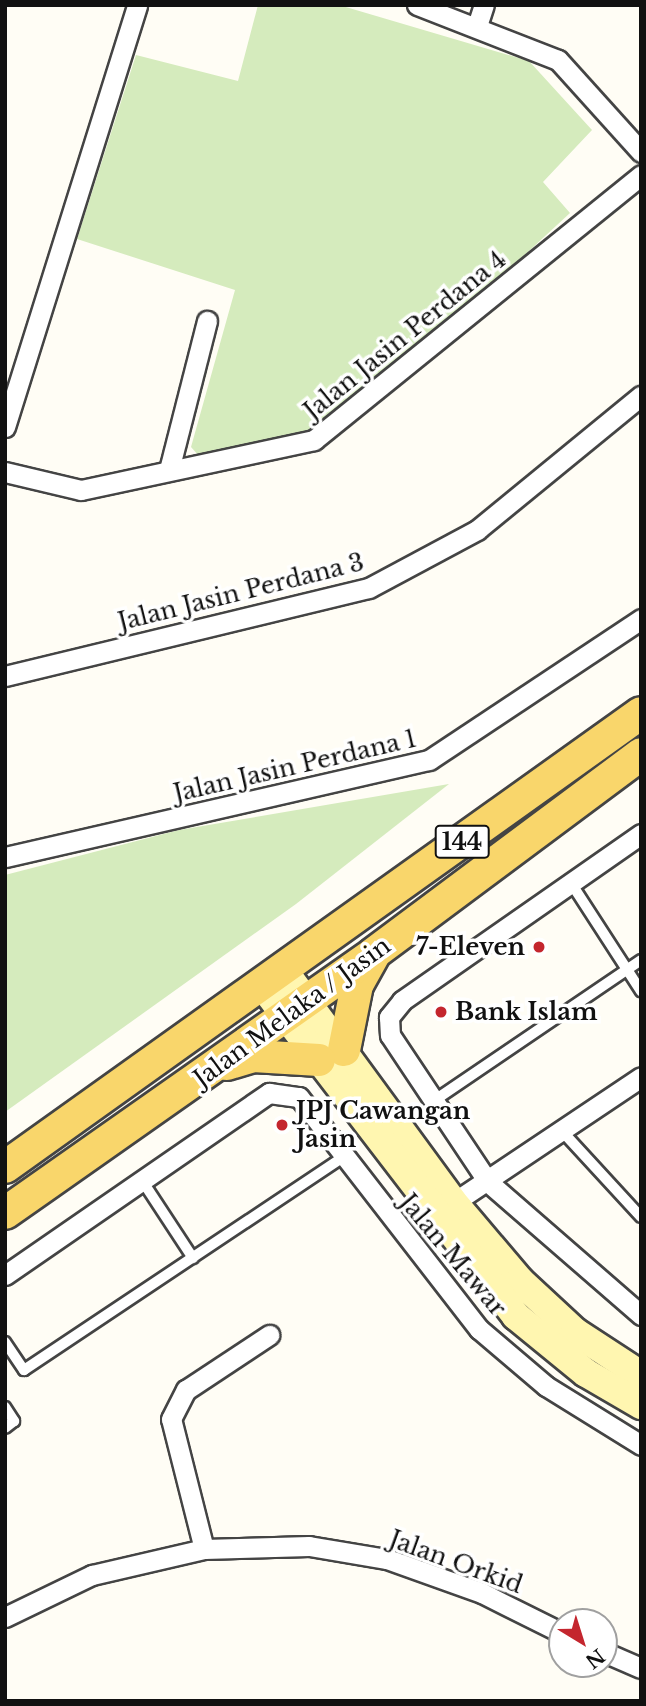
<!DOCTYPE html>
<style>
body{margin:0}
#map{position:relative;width:646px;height:1706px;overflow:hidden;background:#fffdf5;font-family:"Libre Baskerville",serif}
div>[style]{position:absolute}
.green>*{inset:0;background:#d5ebbd}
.roads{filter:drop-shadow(2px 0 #444) drop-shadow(-2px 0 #444) drop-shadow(0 2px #444) drop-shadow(0 -2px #444)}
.lane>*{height:10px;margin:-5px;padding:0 5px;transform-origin:5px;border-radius:5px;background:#fff}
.street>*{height:19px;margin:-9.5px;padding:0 9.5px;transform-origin:9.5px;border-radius:9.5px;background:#fff}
.secondary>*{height:28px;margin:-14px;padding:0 14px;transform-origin:14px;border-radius:14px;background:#fff6b0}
.primary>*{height:32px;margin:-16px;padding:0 16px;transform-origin:16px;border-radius:16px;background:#f9d66b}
.dots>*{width:19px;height:19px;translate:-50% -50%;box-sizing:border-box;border:4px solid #fff;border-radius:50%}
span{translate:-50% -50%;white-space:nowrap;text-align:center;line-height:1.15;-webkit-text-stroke:7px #fff;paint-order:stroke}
.shield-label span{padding:2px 5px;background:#fff;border:2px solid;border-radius:5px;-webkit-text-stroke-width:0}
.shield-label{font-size:23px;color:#111;font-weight:700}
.street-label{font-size:24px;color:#111}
.poi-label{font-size:24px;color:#111;font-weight:700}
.right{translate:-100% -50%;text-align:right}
.left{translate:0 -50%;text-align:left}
.frame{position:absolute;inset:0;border:7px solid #111;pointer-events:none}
.north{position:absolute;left:548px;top:1608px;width:70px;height:70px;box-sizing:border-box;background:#fff;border:2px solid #a0a0a0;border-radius:50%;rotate:142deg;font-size:19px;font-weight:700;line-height:28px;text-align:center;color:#111}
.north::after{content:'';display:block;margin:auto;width:24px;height:32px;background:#c4262e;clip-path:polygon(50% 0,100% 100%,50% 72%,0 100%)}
</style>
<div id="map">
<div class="green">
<i style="clip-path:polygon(258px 5px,339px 5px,529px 61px,592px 130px,543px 182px,570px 213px,438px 335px,311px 431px,199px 456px,191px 447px,235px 290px,77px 239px,136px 55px,238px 81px)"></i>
<i style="clip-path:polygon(449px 784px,296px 904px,5px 1112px,5px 875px,179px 830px)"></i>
</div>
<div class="roads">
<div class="lane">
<i style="left:571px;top:883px;width:129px;rotate:57.1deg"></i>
<i style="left:435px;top:1100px;width:249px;rotate:-34.2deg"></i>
<i style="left:561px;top:1130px;width:118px;rotate:47.4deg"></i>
<i style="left:143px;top:1182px;width:91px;rotate:56.7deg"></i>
<i style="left:5px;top:1342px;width:34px;rotate:56deg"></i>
<i style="left:24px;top:1370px;width:384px;rotate:-33.7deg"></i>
<i style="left:5px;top:1407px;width:17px;rotate:57deg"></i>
<i style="left:14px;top:1421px;width:11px;rotate:142deg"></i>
</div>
<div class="street">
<i style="left:417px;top:5px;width:151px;rotate:21.3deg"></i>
<i style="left:558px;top:60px;width:124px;rotate:47.9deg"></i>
<i style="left:477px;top:26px;width:22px;rotate:-72deg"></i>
<i style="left:5px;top:427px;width:442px;rotate:-72.6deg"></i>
<i style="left:169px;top:470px;width:154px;rotate:-75.7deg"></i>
<i style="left:5px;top:472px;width:78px;rotate:13.3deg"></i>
<i style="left:81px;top:490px;width:238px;rotate:-12.1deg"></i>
<i style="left:314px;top:440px;width:421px;rotate:-39deg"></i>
<i style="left:5px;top:676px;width:374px;rotate:-13.6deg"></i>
<i style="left:369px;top:588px;width:123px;rotate:-28.2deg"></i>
<i style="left:477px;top:530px;width:212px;rotate:-39.3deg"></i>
<i style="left:641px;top:834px;width:292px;rotate:145.1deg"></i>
<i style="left:402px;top:1001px;width:21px;rotate:129deg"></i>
<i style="left:389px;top:1017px;width:18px;rotate:87deg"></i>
<i style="left:390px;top:1035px;width:177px;rotate:56.3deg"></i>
<i style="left:488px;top:1182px;width:203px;rotate:41deg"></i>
<i style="left:5px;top:857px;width:435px;rotate:-12.9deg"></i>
<i style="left:429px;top:760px;width:255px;rotate:-33.6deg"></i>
<i style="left:444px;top:1209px;width:237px;rotate:-33.8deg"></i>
<i style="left:5px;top:1275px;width:321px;rotate:-34.6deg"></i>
<i style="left:269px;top:1093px;width:30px;rotate:8deg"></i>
<i style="left:299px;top:1097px;width:294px;rotate:52.2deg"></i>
<i style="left:479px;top:1329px;width:88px;rotate:40.4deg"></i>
<i style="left:546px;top:1386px;width:112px;rotate:31.8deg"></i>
<i style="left:204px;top:1549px;width:134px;rotate:-104.2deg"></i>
<i style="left:171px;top:1419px;width:33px;rotate:-63deg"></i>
<i style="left:186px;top:1390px;width:100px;rotate:-33.5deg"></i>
<i style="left:5px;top:1617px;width:97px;rotate:-25.8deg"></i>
<i style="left:92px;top:1575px;width:115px;rotate:-13.1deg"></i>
<i style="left:204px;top:1549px;width:105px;rotate:-1.6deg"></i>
<i style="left:309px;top:1546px;width:79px;rotate:9.5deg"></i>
<i style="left:387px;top:1559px;width:101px;rotate:19.7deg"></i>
<i style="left:482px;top:1593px;width:89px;rotate:26.6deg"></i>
<i style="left:604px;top:1652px;width:40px;rotate:23.4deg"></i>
</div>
<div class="secondary">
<i style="left:284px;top:971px;width:286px;rotate:53.8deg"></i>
<i style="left:453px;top:1202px;width:104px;rotate:49.7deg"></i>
<i style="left:520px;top:1281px;width:75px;rotate:42.8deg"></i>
<i style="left:575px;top:1332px;width:79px;rotate:33.1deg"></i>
<i style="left:262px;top:985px;width:417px;rotate:52.5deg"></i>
<i style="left:516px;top:1316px;width:90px;rotate:39.2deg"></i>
<i style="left:586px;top:1373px;width:64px;rotate:30.2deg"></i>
</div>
<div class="primary">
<i style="left:344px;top:1050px;width:66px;rotate:-78.7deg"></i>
<i style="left:357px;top:985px;width:33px;rotate:-61deg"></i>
<i style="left:227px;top:1064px;width:27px;rotate:-17deg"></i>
<i style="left:253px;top:1056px;width:66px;rotate:3.5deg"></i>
<i style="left:5px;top:1167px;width:781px;rotate:-35.52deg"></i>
<i style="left:5px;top:1213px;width:450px;rotate:-35.1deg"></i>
<i style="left:373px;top:954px;width:334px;rotate:-36.7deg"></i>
</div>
</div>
<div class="dots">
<i style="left:539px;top:947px;background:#c4262e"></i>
<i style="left:441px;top:1012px;background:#c4262e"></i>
<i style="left:282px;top:1125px;background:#c4262e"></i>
</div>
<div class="shield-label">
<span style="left:462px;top:842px">144</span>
</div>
<div class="street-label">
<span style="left:405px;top:335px;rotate:-39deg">Jalan Jasin Perdana 4</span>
<span style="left:241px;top:592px;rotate:-14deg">Jalan Jasin Perdana 3</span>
<span style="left:295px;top:766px;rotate:-13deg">Jalan Jasin Perdana 1</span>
<span style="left:292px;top:1012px;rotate:-36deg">Jalan Melaka / Jasin</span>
<span style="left:453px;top:1255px;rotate:50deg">Jalan Mawar</span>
<span style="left:456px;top:1562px;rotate:20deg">Jalan Orkid</span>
</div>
<div class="poi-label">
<span class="right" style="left:525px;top:947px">7-Eleven</span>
<span class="left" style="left:455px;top:1012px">Bank Islam</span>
<span class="left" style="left:296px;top:1125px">JPJ Cawangan<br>Jasin</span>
</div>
<div class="frame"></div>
<div class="north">N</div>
</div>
